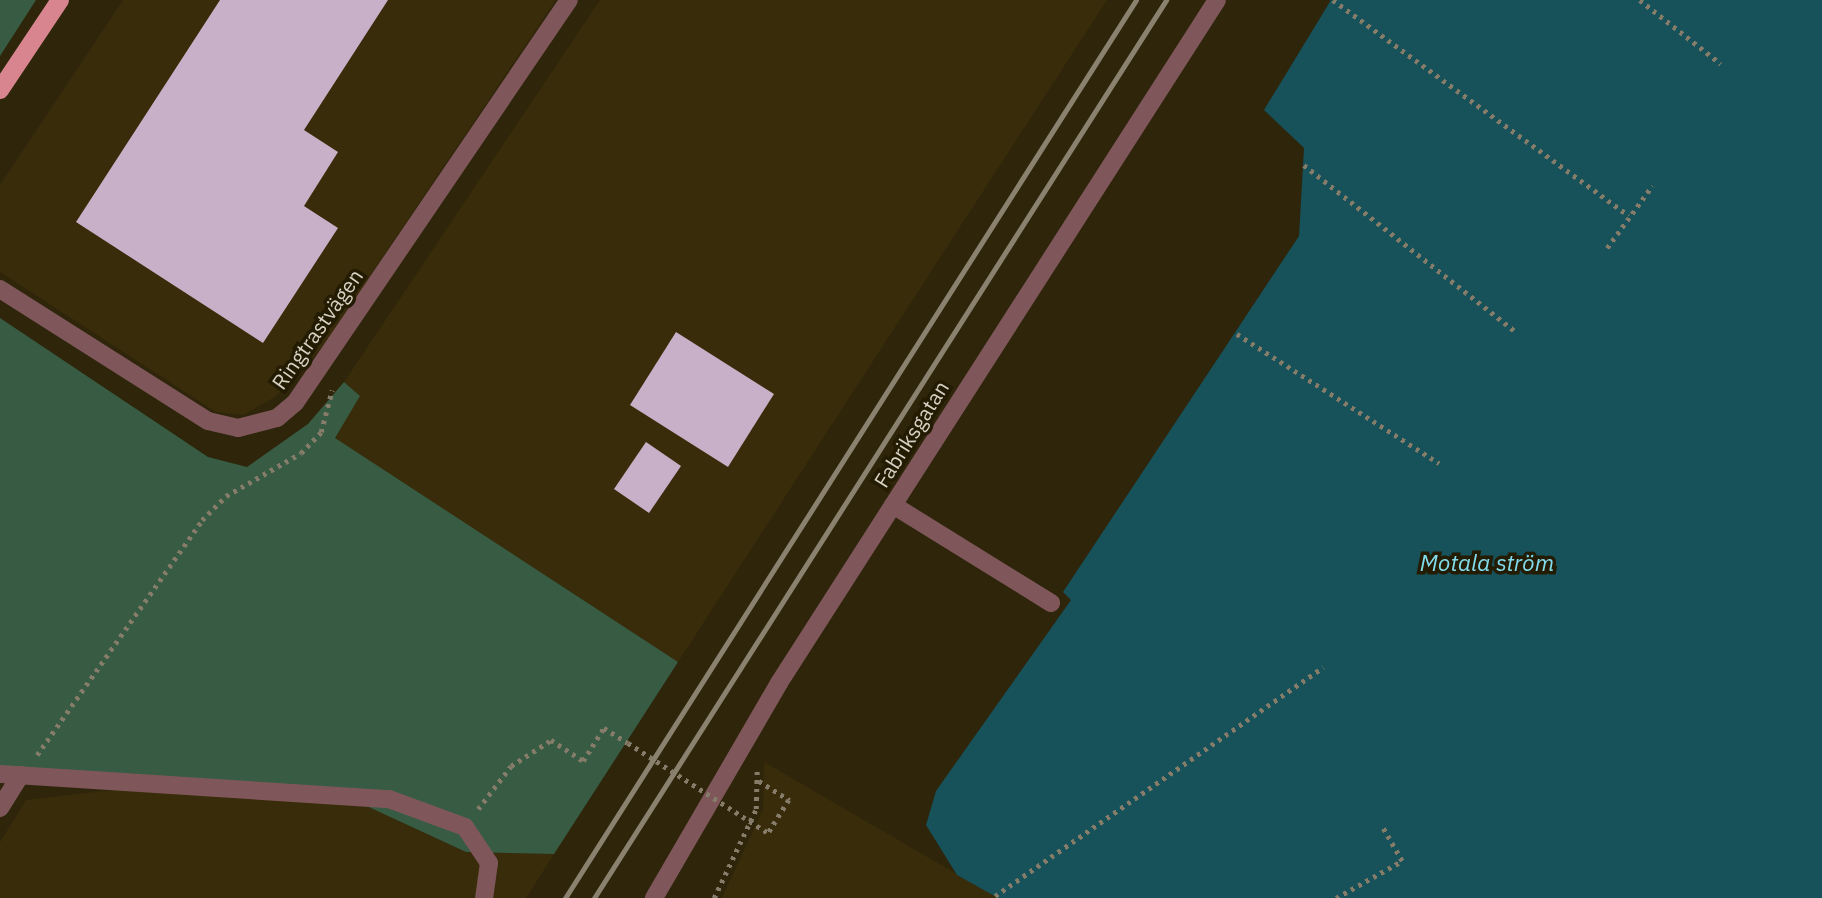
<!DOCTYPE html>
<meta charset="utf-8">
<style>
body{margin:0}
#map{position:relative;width:1822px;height:898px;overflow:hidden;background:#2e250b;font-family:"IBM Plex Sans",sans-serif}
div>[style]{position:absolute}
.built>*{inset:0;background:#392c0a}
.forest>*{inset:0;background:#375c43}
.water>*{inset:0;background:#17515a}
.building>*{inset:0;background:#c7b0c8}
.path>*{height:4.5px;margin-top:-2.25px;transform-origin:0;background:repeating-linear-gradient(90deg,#857d69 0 3.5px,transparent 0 8.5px)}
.minor>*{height:18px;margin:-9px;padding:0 9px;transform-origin:9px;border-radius:9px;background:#7f575b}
.major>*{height:18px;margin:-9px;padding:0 9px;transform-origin:9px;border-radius:9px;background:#d8858f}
.rail>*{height:5px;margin:-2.5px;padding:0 2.5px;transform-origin:2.5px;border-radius:2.5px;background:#8a826f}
.path-bridge>*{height:4.5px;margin-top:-2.25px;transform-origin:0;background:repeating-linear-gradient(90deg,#857d69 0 3.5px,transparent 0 8.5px)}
span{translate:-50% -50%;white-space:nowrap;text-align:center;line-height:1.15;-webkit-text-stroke:7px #241b03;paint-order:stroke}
.street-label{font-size:21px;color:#d7d1c3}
.water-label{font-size:23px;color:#81dced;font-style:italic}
</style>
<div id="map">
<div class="built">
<i style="clip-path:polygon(123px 0,556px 0,320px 350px,275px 397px,243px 415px,216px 412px,0 272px,0 185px)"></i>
<i style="clip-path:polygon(600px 0,1107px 0,678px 662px,334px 438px,360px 396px,344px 382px)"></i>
<i style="clip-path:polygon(764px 762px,998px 898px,722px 898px,763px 809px)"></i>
<i style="clip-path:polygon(208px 779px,347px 797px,466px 852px,554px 854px,526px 898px,0 898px,0 842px,26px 800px)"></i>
</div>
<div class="forest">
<i style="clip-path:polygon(0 0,36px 0,0 56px)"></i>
<i style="clip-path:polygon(0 318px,208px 457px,247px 467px,308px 424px,344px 382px,360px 396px,335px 438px,678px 662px,554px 854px,466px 852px,347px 797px,0 774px)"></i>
</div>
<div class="water">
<i style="clip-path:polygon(1331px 0,1822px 0,1822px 898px,998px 898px,957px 875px,926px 825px,936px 791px,1071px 600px,1063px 592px,1299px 236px,1304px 148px,1264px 110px)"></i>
</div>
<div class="building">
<i style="clip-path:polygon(220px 0,388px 0,304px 130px,338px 152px,304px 206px,338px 228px,263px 343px,76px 222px)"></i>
<i style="clip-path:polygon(676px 332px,774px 394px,728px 467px,630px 405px)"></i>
<i style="clip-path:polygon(646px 442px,681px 466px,649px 513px,614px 489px)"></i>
</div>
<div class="path">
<i style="left:1333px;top:0;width:366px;rotate:36.1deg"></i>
<i style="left:1640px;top:0;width:103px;rotate:38.3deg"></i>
<i style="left:1304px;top:165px;width:268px;rotate:38.2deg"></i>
<i style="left:1607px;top:248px;width:77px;rotate:-54deg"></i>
<i style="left:1237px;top:334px;width:240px;rotate:32.6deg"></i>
<i style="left:37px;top:755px;width:287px;rotate:-54.9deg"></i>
<i style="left:202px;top:520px;width:34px;rotate:-45deg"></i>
<i style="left:226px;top:496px;width:86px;rotate:-29.8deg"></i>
<i style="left:301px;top:453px;width:29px;rotate:-46deg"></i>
<i style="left:321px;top:432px;width:43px;rotate:-75.3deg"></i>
<i style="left:759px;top:781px;width:36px;rotate:32deg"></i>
<i style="left:789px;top:800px;width:39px;rotate:122deg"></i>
<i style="left:478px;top:809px;width:54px;rotate:-52.5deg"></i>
<i style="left:511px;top:766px;width:48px;rotate:-33deg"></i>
<i style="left:551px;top:740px;width:38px;rotate:33deg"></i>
<i style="left:583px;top:761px;width:39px;rotate:-58deg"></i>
<i style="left:604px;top:728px;width:28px;rotate:32deg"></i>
<i style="left:995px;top:896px;width:400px;rotate:-34.9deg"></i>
<i style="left:714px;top:898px;width:98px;rotate:-64.7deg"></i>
<i style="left:756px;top:809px;width:41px;rotate:-88.6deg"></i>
<i style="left:1336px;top:898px;width:76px;rotate:-29.3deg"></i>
<i style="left:1402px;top:861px;width:38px;rotate:-120deg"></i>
</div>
<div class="minor">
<i style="left:0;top:289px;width:246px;rotate:32.4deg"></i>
<i style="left:208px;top:421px;width:31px;rotate:13deg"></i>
<i style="left:238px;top:428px;width:40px;rotate:-14.4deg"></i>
<i style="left:277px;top:418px;width:23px;rotate:-40deg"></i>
<i style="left:295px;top:403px;width:487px;rotate:-55.8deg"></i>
<i style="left:893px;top:505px;width:186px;rotate:31.8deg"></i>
<i style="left:0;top:774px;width:390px;rotate:3.7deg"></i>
<i style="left:389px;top:799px;width:81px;rotate:20.2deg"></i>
<i style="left:465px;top:827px;width:43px;rotate:56.3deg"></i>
<i style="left:489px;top:863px;width:35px;rotate:98deg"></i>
<i style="left:0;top:808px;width:39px;rotate:-58deg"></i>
<i style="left:654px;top:898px;width:249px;rotate:-59.8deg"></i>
<i style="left:779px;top:683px;width:811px;rotate:-57.33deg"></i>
</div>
<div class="major">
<i style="left:0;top:90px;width:108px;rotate:-56.3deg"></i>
</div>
<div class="rail">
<i style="left:565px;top:898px;width:1064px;rotate:-57.55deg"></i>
<i style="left:594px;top:898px;width:1065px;rotate:-57.5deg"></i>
</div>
<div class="path-bridge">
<i style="left:628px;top:743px;width:166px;rotate:32.7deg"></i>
</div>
<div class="street-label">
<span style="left:317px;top:329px;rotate:-55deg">Ringtrastvägen</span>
<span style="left:911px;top:434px;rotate:-58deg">Fabriksgatan</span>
</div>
<div class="water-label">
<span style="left:1487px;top:562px">Motala ström</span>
</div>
</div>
